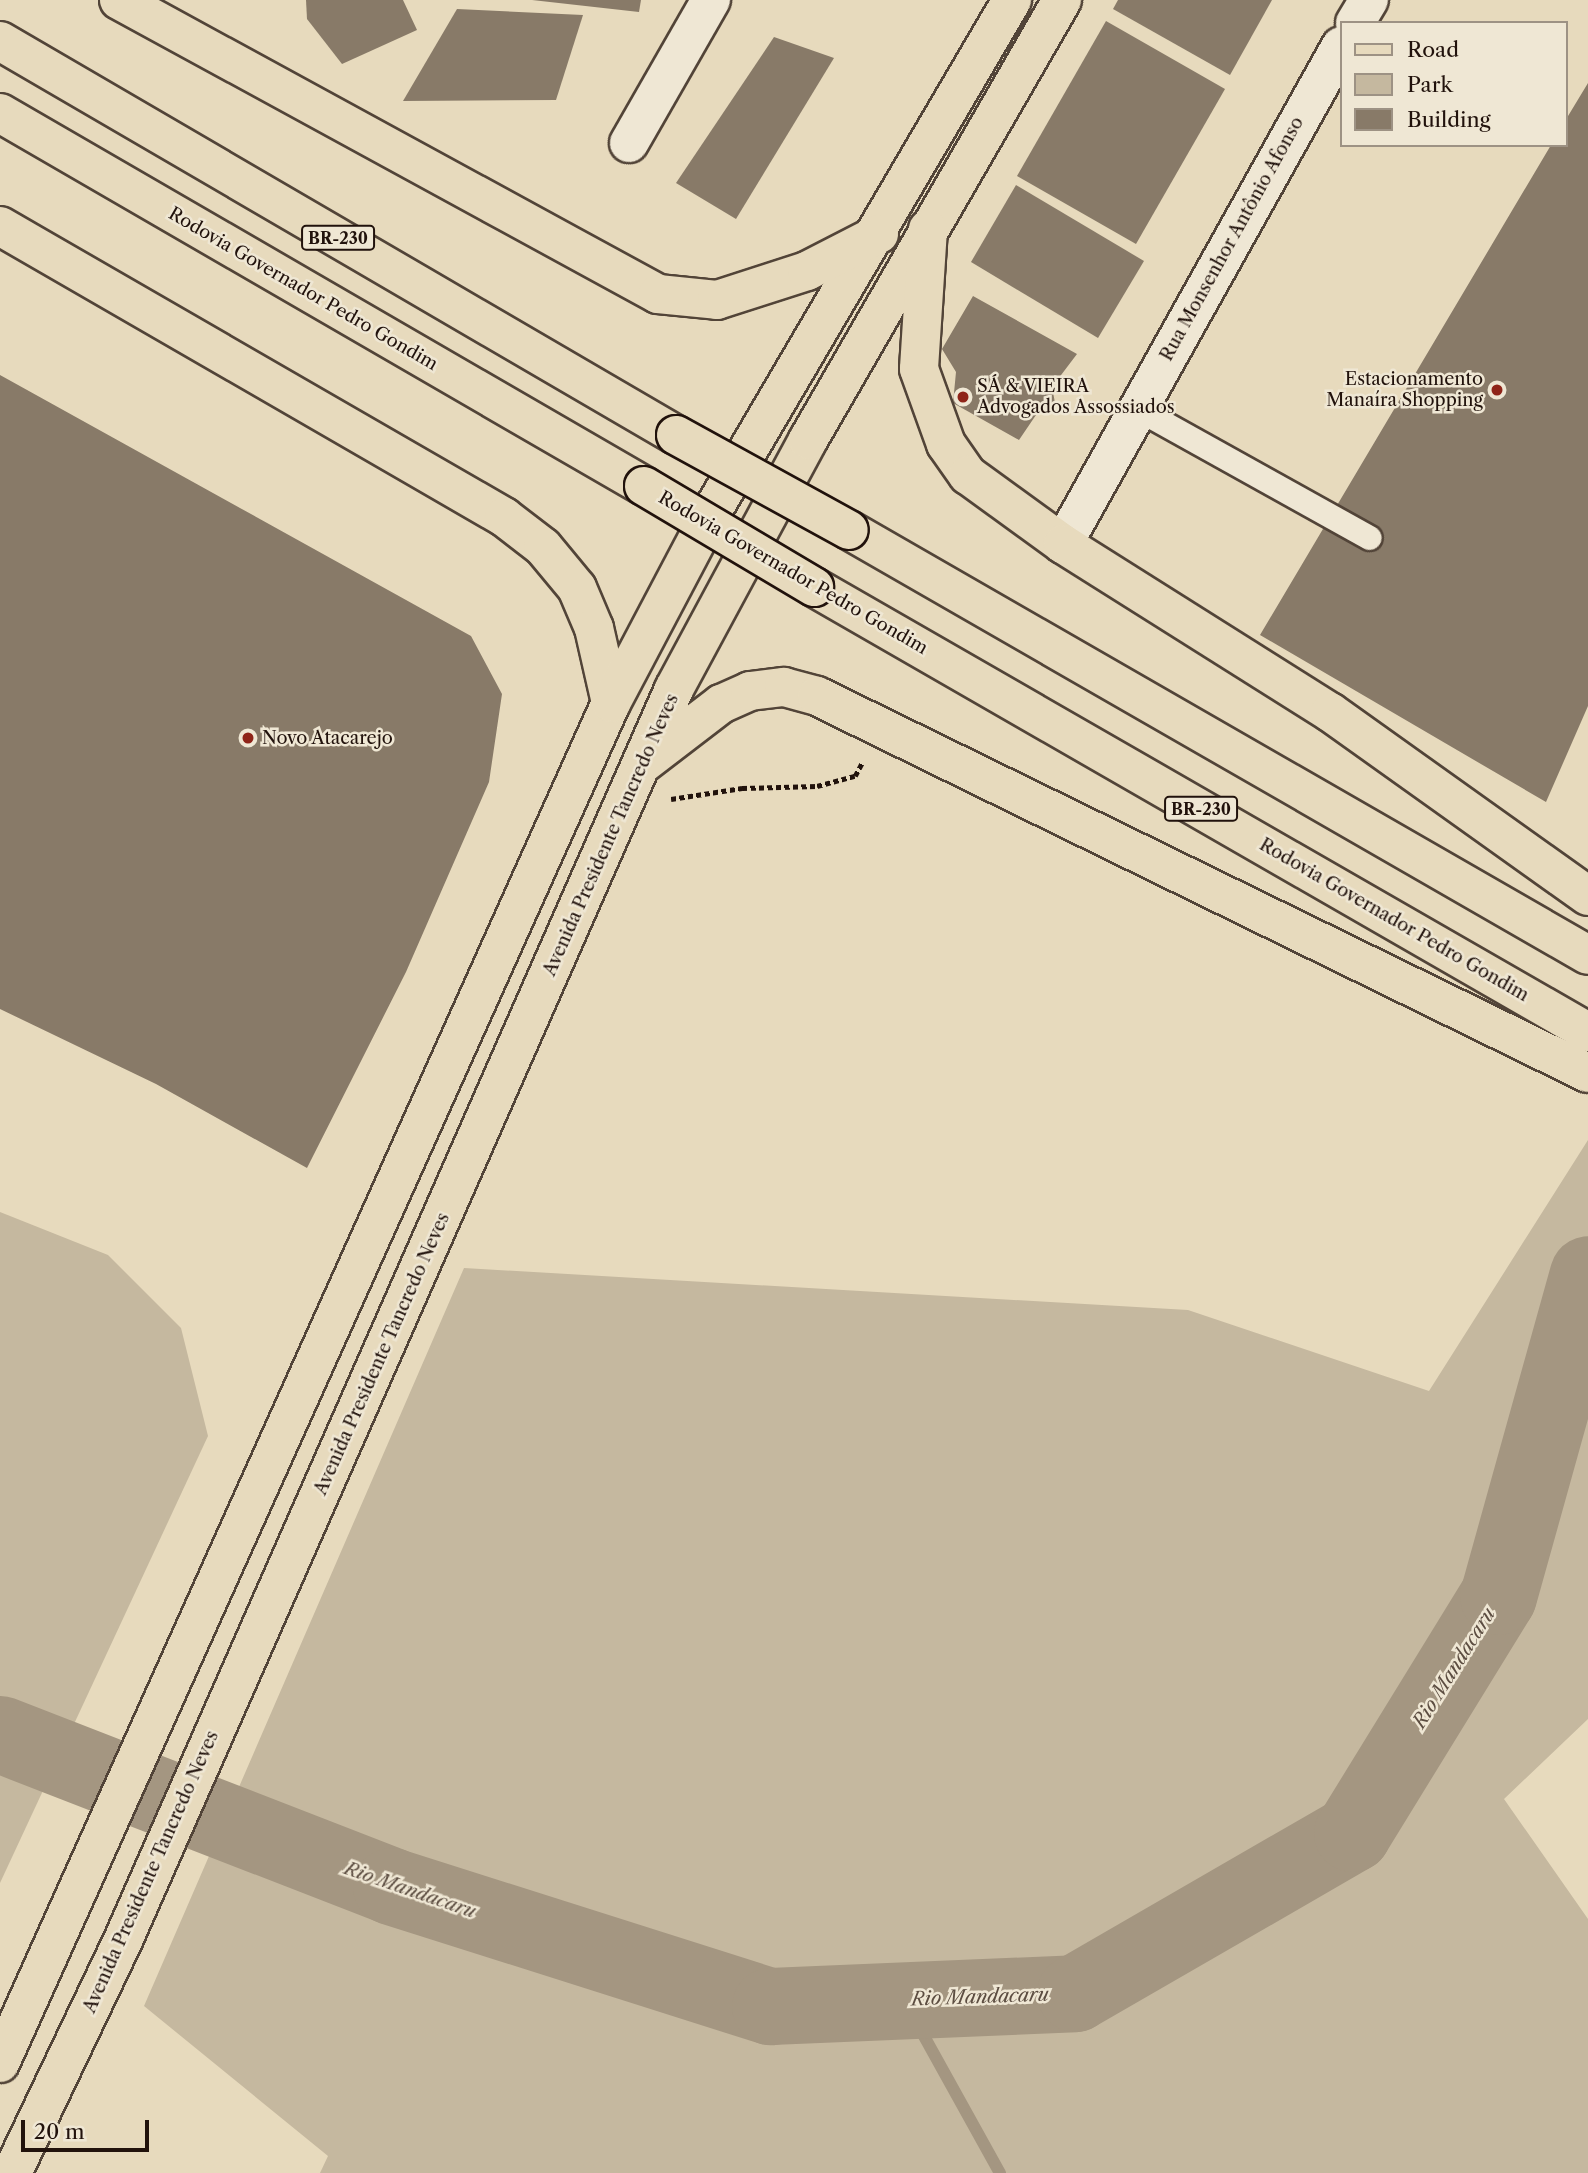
<!DOCTYPE html>
<meta charset="utf-8">
<style>
body{margin:0}
#map{position:relative;width:1588px;height:2173px;overflow:hidden;background:#e7dabd;font-family:"Libre Caslon Text",serif}
div>[style]{position:absolute}
.green>*{inset:0;background:#c5b89f}
.stream>*{height:12px;margin:-6px;padding:0 6px;transform-origin:6px;border-radius:6px;background:#a49681}
.river>*{height:77px;margin:-38.5px;padding:0 38.5px;transform-origin:38.5px;border-radius:38.5px;background:#a49681}
.building>*{inset:0;background:#887a68}
.path>*{height:4.5px;margin-top:-2.25px;transform-origin:0;background:repeating-linear-gradient(90deg,#21120c 0 5px,transparent 0 8.5px)}
.roads{filter:drop-shadow(2px 0 #524438) drop-shadow(-2px 0 #524438) drop-shadow(0 2px #524438) drop-shadow(0 -2px #524438)}
.service>*{height:24px;margin:-12px;padding:0 12px;transform-origin:12px;border-radius:12px;background:#efe7d4}
.minor>*{height:38px;margin:-19px;padding:0 19px;transform-origin:19px;border-radius:19px;background:#efe7d4}
.tertiary>*{height:38px;margin:-19px;padding:0 19px;transform-origin:19px;border-radius:19px;background:#efe7d4}
.primary>*{height:38px;margin:-19px;padding:0 19px;transform-origin:19px;border-radius:19px;background:#e7dabd}
.trunk>*{height:38px;margin:-19px;padding:0 19px;transform-origin:19px;border-radius:19px;background:#e7dabd}
.bridges{filter:drop-shadow(2px 0 #21120c) drop-shadow(-2px 0 #21120c) drop-shadow(0 2px #21120c) drop-shadow(0 -2px #21120c)}
.trunk-bridge>*{height:38px;margin:-19px;padding:0 19px;transform-origin:19px;border-radius:19px;background:#e7dabd}
.dots>*{width:19px;height:19px;translate:-50% -50%;box-sizing:border-box;border:4px solid #efe7d4;border-radius:50%}
span{translate:-50% -50%;white-space:nowrap;text-align:center;line-height:1.15;-webkit-text-stroke:5px #efe7d4;paint-order:stroke}
.shield-label span{padding:2px 5px;background:#efe7d4;border:2px solid;border-radius:5px;-webkit-text-stroke-width:0}
.shield-label{font-size:16px;color:#21120c;font-weight:700}
.street-label{font-size:18px;color:#21120c}
.poi-label{font-size:18px;color:#21120c}
.right{translate:-100% -50%;text-align:right}
.left{translate:0 -50%;text-align:left}
.water-label{font-size:19px;color:#5c4d41;font-style:italic}
.legend{position:absolute;left:1340px;top:21px;width:228px;height:126px;box-sizing:border-box;background:#efe7d4;border:2px solid #9d9284;margin:0;padding:9px 12px;list-style:none;font-size:21px;color:#21120c}
.legend li{display:flex;align-items:center;gap:14px;height:35px}
.legend b{width:35px;border:2px solid #9d9284}
.scale{position:absolute;left:21px;top:2120px;width:128px;height:32px;box-sizing:border-box;border:4px solid #21120c;border-top:0;padding-left:9px;font-size:21px;line-height:24px;white-space:nowrap;color:#21120c;-webkit-text-stroke:5px #efe7d4;paint-order:stroke}
</style>
<div id="map">
<div class="green">
<i style="clip-path:polygon(1588px 1140px,1588px 1719px,1504px 1799px,1588px 1919px,1588px 2173px,320px 2173px,328px 2156px,144px 2006px,464px 1268px,1188px 1310px,1429px 1391px)"></i>
<i style="clip-path:polygon(0 1212px,108px 1255px,181px 1328px,208px 1436px,0 1883px)"></i>
</div>
<div class="stream">
<i style="left:904px;top:2000px;width:198px;rotate:61deg"></i>
</div>
<div class="river">
<i style="left:0;top:1734px;width:420px;rotate:21.2deg"></i>
<i style="left:391px;top:1886px;width:398px;rotate:17.6deg"></i>
<i style="left:770px;top:2006px;width:305px;rotate:-2.4deg"></i>
<i style="left:1075px;top:1993px;width:320px;rotate:-30deg"></i>
<i style="left:1352px;top:1833px;width:278px;rotate:-58.4deg"></i>
<i style="left:1498px;top:1596px;width:334px;rotate:-74.4deg"></i>
</div>
<div class="building">
<i style="clip-path:polygon(306px 0,403px 0,417px 30px,342px 64px,307px 19px)"></i>
<i style="clip-path:polygon(532px 0,641px 0,639px 12px)"></i>
<i style="clip-path:polygon(1118px 0,1272px 0,1230px 75px,1113px 9px)"></i>
<i style="clip-path:polygon(457px 9px,583px 15px,556px 100px,403px 101px)"></i>
<i style="clip-path:polygon(1106px 21px,1225px 89px,1136px 244px,1017px 176px)"></i>
<i style="clip-path:polygon(774px 37px,834px 58px,736px 219px,676px 183px)"></i>
<i style="clip-path:polygon(1588px 83px,1588px 706px,1546px 802px,1260px 635px,1551px 145px,1565px 145px,1565px 121px)"></i>
<i style="clip-path:polygon(1016px 185px,1144px 261px,1098px 338px,971px 262px)"></i>
<i style="clip-path:polygon(973px 296px,1077px 354px,1052px 387px,1056px 408px,1038px 412px,1019px 440px,953px 403px,956px 372px,942px 349px)"></i>
<i style="clip-path:polygon(0 375px,471px 636px,502px 694px,489px 782px,406px 972px,307px 1168px,156px 1084px,0 1009px)"></i>
</div>
<div class="path">
<i style="left:671px;top:799px;width:72px;rotate:-8.8deg"></i>
<i style="left:742px;top:788px;width:75px;rotate:-1.5deg"></i>
<i style="left:817px;top:786px;width:39px;rotate:-15deg"></i>
<i style="left:855px;top:776px;width:15px;rotate:-62deg"></i>
</div>
<div class="roads">
<div class="service">
<i style="left:1138px;top:409px;width:265px;rotate:29.1deg"></i>
</div>
<div class="minor">
<i style="left:629px;top:143px;width:165px;rotate:-60.2deg"></i>
</div>
<div class="tertiary">
<i style="left:1355px;top:23px;width:27px;rotate:-59deg"></i>
<i style="left:1063px;top:544px;width:570px;rotate:-60.83deg"></i>
</div>
<div class="primary">
<i style="left:0;top:226px;width:582px;rotate:30deg"></i>
<i style="left:504px;top:517px;width:49px;rotate:37.6deg"></i>
<i style="left:543px;top:547px;width:53px;rotate:50.3deg"></i>
<i style="left:577px;top:588px;width:43px;rotate:67deg"></i>
<i style="left:594px;top:628px;width:77px;rotate:77.2deg"></i>
<i style="left:0;top:2063px;width:1491px;rotate:-65.81deg"></i>
<i style="left:611px;top:703px;width:221px;rotate:-62.2deg"></i>
<i style="left:714px;top:508px;width:589px;rotate:-59.6deg"></i>
<i style="left:12px;top:2173px;width:260px;rotate:-64.5deg"></i>
<i style="left:124px;top:1938px;width:1365px;rotate:-66.23deg"></i>
<i style="left:674px;top:689px;width:283px;rotate:-61.7deg"></i>
<i style="left:808px;top:440px;width:508px;rotate:-60deg"></i>
</div>
<div class="trunk">
<i style="left:119px;top:0;width:614px;rotate:28.61deg"></i>
<i style="left:658px;top:294px;width:59px;rotate:5.8deg"></i>
<i style="left:717px;top:300px;width:95px;rotate:-17.9deg"></i>
<i style="left:807px;top:271px;width:81px;rotate:-27.2deg"></i>
<i style="left:0;top:41px;width:782px;rotate:30.24deg"></i>
<i style="left:0;top:113px;width:744px;rotate:30.08deg"></i>
<i style="left:928px;top:229px;width:140px;rotate:93.7deg"></i>
<i style="left:919px;top:369px;width:80px;rotate:70.2deg"></i>
<i style="left:946px;top:444px;width:38px;rotate:55deg"></i>
<i style="left:968px;top:475px;width:117px;rotate:36deg"></i>
<i style="left:1063px;top:544px;width:315px;rotate:32.2deg"></i>
<i style="left:1330px;top:712px;width:317px;rotate:35.5deg"></i>
<i style="left:849px;top:530px;width:852px;rotate:29.9deg"></i>
<i style="left:814px;top:587px;width:893px;rotate:29.9deg"></i>
<i style="left:644px;top:763px;width:97px;rotate:-37.5deg"></i>
<i style="left:721px;top:704px;width:32px;rotate:-24deg"></i>
<i style="left:750px;top:691px;width:34px;rotate:-7deg"></i>
<i style="left:784px;top:687px;width:34px;rotate:15deg"></i>
<i style="left:817px;top:696px;width:858px;rotate:26.06deg"></i>
</div>
</div>
<div class="bridges">
<div class="trunk-bridge">
<i style="left:676px;top:435px;width:197px;rotate:28.8deg"></i>
<i style="left:644px;top:486px;width:198px;rotate:30.7deg"></i>
</div>
</div>
<div class="dots">
<i style="left:1497px;top:390px;background:#8f2418"></i>
<i style="left:963px;top:397px;background:#8f2418"></i>
<i style="left:248px;top:738px;background:#8f2418"></i>
</div>
<div class="shield-label">
<span style="left:338px;top:238px">BR-230</span>
<span style="left:1201px;top:809px">BR-230</span>
</div>
<div class="street-label">
<span style="left:1232px;top:239px;rotate:-61deg">Rua Monsenhor Antônio Afonso</span>
<span style="left:303px;top:289px;rotate:30deg">Rodovia Governador Pedro Gondim</span>
<span style="left:793px;top:573px;rotate:30deg">Rodovia Governador Pedro Gondim</span>
<span style="left:611px;top:835px;rotate:-66deg">Avenida Presidente Tancredo Neves</span>
<span style="left:1394px;top:920px;rotate:30deg">Rodovia Governador Pedro Gondim</span>
<span style="left:382px;top:1354px;rotate:-66deg">Avenida Presidente Tancredo Neves</span>
<span style="left:151px;top:1872px;rotate:-66deg">Avenida Presidente Tancredo Neves</span>
</div>
<div class="poi-label">
<span class="right" style="left:1483px;top:390px">Estacionamento<br>Manaíra Shopping</span>
<span class="left" style="left:977px;top:397px">SÁ &amp; VIEIRA<br>Advogados Assossiados</span>
<span class="left" style="left:262px;top:738px">Novo Atacarejo</span>
</div>
<div class="water-label">
<span style="left:1454px;top:1668px;rotate:-58deg">Rio Mandacaru</span>
<span style="left:410px;top:1890px;rotate:19deg">Rio Mandacaru</span>
<span style="left:980px;top:1997px;rotate:-2deg">Rio Mandacaru</span>
</div>
<ul class="legend">
<li><b style="height:9px;background:#e7dabd"></b>Road</li>
<li><b style="height:19px;background:#c5b89f"></b>Park</li>
<li><b style="height:19px;background:#887a68"></b>Building</li>
</ul>
<div class="scale">20 m</div>
</div>
